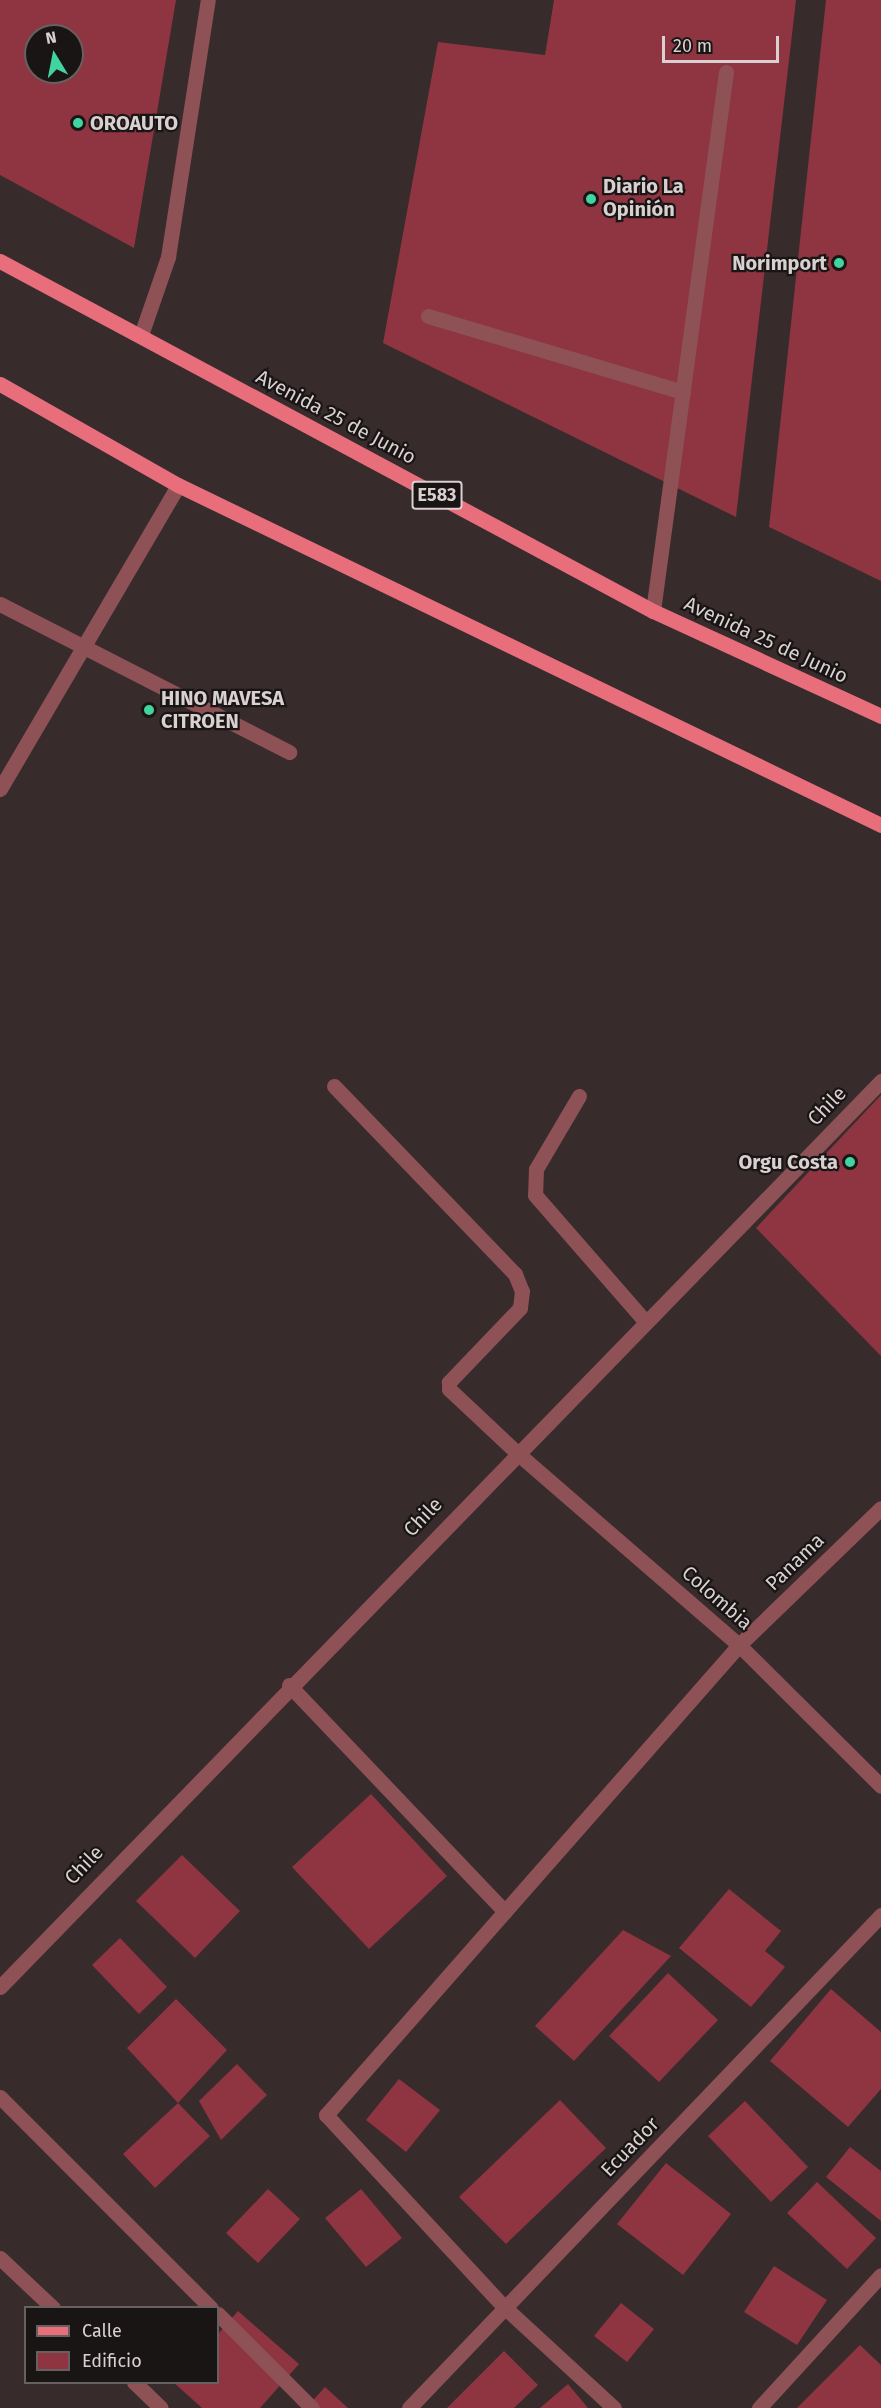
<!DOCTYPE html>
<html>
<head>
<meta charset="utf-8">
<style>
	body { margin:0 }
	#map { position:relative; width:881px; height:2408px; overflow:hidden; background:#372b2c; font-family:"Fira Sans",sans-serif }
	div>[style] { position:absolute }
	.building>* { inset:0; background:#8e3541 }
	.lane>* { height:15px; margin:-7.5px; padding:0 7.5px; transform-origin:7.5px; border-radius:7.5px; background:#8d5156 }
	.street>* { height:15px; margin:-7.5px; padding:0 7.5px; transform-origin:7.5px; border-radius:7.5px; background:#8d5156 }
	.primary>* { height:15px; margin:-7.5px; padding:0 7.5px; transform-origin:7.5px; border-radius:7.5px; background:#e96e7c }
	.dots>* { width:16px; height:16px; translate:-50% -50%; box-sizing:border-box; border:3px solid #1a1515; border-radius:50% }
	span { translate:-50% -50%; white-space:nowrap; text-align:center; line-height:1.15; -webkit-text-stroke:4.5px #1a1515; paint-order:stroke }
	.shield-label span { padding:2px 4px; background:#1a1515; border:2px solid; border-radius:4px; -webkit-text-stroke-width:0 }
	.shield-label { font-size:18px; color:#d8d0d1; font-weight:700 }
	.poi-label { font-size:20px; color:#d8d0d1; font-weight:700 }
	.left { translate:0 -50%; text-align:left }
	.right { translate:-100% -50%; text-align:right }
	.street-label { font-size:20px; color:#d8d0d1 }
	.legend { position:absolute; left:24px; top:2306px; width:195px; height:78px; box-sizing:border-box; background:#1a1515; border:2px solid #666060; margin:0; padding:8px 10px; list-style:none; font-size:18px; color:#d8d0d1 }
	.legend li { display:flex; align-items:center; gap:12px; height:30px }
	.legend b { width:30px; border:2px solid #666060 }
	.north { position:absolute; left:24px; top:24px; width:60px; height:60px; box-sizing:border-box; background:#1a1515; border:2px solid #666060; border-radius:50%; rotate:350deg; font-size:16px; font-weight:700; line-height:24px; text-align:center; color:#d8d0d1 }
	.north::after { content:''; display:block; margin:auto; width:21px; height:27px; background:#42d4a0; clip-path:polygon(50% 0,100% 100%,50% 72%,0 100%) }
	.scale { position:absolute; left:662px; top:36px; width:117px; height:27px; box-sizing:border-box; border:3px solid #d8d0d1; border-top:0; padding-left:8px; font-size:18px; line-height:21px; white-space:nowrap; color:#d8d0d1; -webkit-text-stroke:4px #1a1515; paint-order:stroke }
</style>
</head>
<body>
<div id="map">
	<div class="building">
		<div style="clip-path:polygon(evenodd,0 0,176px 0,134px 248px,0 175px,0 0,36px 36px,72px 36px,72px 72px,36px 72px,36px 36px)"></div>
		<div style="clip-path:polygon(554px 0,796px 0,736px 517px,383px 343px,438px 42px,545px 55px)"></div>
		<div style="clip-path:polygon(826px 0,881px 0,881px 581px,769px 527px)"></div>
		<div style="clip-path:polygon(881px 1095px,881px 1356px,756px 1228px)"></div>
		<div style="clip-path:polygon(371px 1794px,447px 1876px,369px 1949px,292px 1867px)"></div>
		<div style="clip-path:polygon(182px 1855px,240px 1911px,195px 1958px,136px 1901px)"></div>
		<div style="clip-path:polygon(729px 1889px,781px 1931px,765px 1951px,785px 1967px,751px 2007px,679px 1948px)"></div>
		<div style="clip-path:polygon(623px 1930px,671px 1956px,574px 2061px,535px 2026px)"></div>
		<div style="clip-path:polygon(120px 1938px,167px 1987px,139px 2014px,92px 1965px)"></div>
		<div style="clip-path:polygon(668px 1973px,718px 2020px,659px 2082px,609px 2036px)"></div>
		<div style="clip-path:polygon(831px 1989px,881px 2032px,881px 2089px,848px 2127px,770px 2061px)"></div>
		<div style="clip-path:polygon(176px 1999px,227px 2050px,178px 2103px,127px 2048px)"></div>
		<div style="clip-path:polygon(237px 2064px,267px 2095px,221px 2140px,199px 2101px)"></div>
		<div style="clip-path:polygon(399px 2079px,440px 2110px,406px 2152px,366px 2120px)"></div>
		<div style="clip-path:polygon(560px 2100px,606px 2148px,506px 2244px,459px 2197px)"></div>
		<div style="clip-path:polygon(745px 2101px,808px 2167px,771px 2202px,708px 2136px)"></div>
		<div style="clip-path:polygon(178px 2103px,210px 2136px,155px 2188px,123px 2154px)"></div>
		<div style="clip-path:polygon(850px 2147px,881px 2171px,881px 2221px,826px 2177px)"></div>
		<div style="clip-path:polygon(666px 2163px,731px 2214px,683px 2275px,617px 2224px)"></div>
		<div style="clip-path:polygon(817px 2182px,876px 2238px,847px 2269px,787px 2213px)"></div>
		<div style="clip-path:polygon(268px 2189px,300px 2219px,258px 2263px,226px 2233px)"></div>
		<div style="clip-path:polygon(361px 2189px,402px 2238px,366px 2267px,325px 2218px)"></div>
		<div style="clip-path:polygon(774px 2266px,827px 2300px,797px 2345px,744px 2312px)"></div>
		<div style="clip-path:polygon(621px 2303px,654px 2329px,627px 2362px,594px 2336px)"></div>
		<div style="clip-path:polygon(238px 2311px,299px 2364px,260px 2408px,202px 2408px,173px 2382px,218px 2382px,218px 2334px)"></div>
		<div style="clip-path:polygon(860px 2345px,881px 2365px,881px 2408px,797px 2408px)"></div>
		<div style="clip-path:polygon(504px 2351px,538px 2385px,514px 2408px,447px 2408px)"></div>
		<div style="clip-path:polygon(568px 2384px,588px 2408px,540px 2408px)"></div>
		<div style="clip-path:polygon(325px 2387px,348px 2408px,306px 2408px)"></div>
	</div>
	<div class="lane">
		<div style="left:428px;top:316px;width:266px;rotate:16.6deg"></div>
		<div style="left:141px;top:335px;width:83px;rotate:-70.9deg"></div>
		<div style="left:168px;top:257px;width:260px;rotate:-81.2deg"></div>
		<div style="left:0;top:604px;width:325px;rotate:27.1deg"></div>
		<div style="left:653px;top:611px;width:544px;rotate:-82.29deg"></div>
		<div style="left:0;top:789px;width:352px;rotate:-59.6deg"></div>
		<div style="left:334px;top:1086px;width:261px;rotate:46.1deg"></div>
		<div style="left:515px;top:1274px;width:18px;rotate:68deg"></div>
		<div style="left:522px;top:1291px;width:17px;rotate:97deg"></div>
		<div style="left:520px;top:1308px;width:103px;rotate:133.8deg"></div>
		<div style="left:449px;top:1382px;width:7px;rotate:90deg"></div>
		<div style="left:449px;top:1389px;width:92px;rotate:43.2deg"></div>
		<div style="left:579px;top:1096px;width:85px;rotate:120.5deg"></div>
		<div style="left:536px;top:1169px;width:26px;rotate:92deg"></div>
		<div style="left:535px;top:1195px;width:167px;rotate:48.9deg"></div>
	</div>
	<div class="street">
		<div style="left:516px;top:1452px;width:295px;rotate:40.9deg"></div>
		<div style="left:739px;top:1645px;width:200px;rotate:44.8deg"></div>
		<div style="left:289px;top:1685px;width:313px;rotate:46.4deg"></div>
		<div style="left:0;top:1987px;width:1264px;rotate:-45.8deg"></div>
		<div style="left:0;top:2097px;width:298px;rotate:45deg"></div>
		<div style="left:0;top:2258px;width:73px;rotate:43.3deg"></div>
		<div style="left:218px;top:2314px;width:133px;rotate:45deg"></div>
		<div style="left:134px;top:2382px;width:37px;rotate:44deg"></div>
		<div style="left:409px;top:2408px;width:683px;rotate:-46.25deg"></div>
		<div style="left:614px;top:2408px;width:149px;rotate:-137.4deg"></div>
		<div style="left:504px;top:2307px;width:262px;rotate:-132.8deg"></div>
		<div style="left:326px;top:2115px;width:626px;rotate:-48.69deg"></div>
		<div style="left:739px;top:1645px;width:197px;rotate:-44deg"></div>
		<div style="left:759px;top:2408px;width:180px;rotate:-47.5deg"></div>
	</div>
	<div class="primary">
		<div style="left:0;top:261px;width:741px;rotate:28.19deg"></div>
		<div style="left:653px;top:611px;width:251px;rotate:24.7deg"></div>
		<div style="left:0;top:384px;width:205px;rotate:29.6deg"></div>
		<div style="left:178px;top:485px;width:781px;rotate:25.81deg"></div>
	</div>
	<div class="dots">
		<div style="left:78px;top:123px;background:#42d4a0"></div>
		<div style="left:591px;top:199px;background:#42d4a0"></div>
		<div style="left:839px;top:263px;background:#42d4a0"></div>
		<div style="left:149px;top:710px;background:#42d4a0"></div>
		<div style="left:850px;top:1162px;background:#42d4a0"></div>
	</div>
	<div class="shield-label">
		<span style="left:437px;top:495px">E583</span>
	</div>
	<div class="poi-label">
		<span class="left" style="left:90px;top:123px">OROAUTO</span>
		<span class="left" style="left:603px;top:198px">Diario La<br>Opinión</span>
		<span class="right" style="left:827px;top:263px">Norimport</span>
		<span class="left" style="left:161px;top:710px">HINO MAVESA<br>CITROEN</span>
		<span class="right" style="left:838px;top:1162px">Orgu Costa</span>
	</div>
	<div class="street-label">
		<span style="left:336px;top:417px;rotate:28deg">Avenida 25 de Junio</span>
		<span style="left:766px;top:640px;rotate:25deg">Avenida 25 de Junio</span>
		<span style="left:827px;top:1106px;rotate:-46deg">Chile</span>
		<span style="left:423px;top:1517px;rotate:-46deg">Chile</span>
		<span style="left:795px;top:1562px;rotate:-44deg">Panama</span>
		<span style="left:717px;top:1598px;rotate:41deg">Colombia</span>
		<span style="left:84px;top:1865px;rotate:-46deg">Chile</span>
		<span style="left:630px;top:2147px;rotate:-46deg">Ecuador</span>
	</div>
	<ul class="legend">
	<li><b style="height:8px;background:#e96e7c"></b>Calle</li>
	<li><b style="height:16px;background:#8e3541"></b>Edificio</li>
	</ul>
	<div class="north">N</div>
	<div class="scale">20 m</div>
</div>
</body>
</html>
